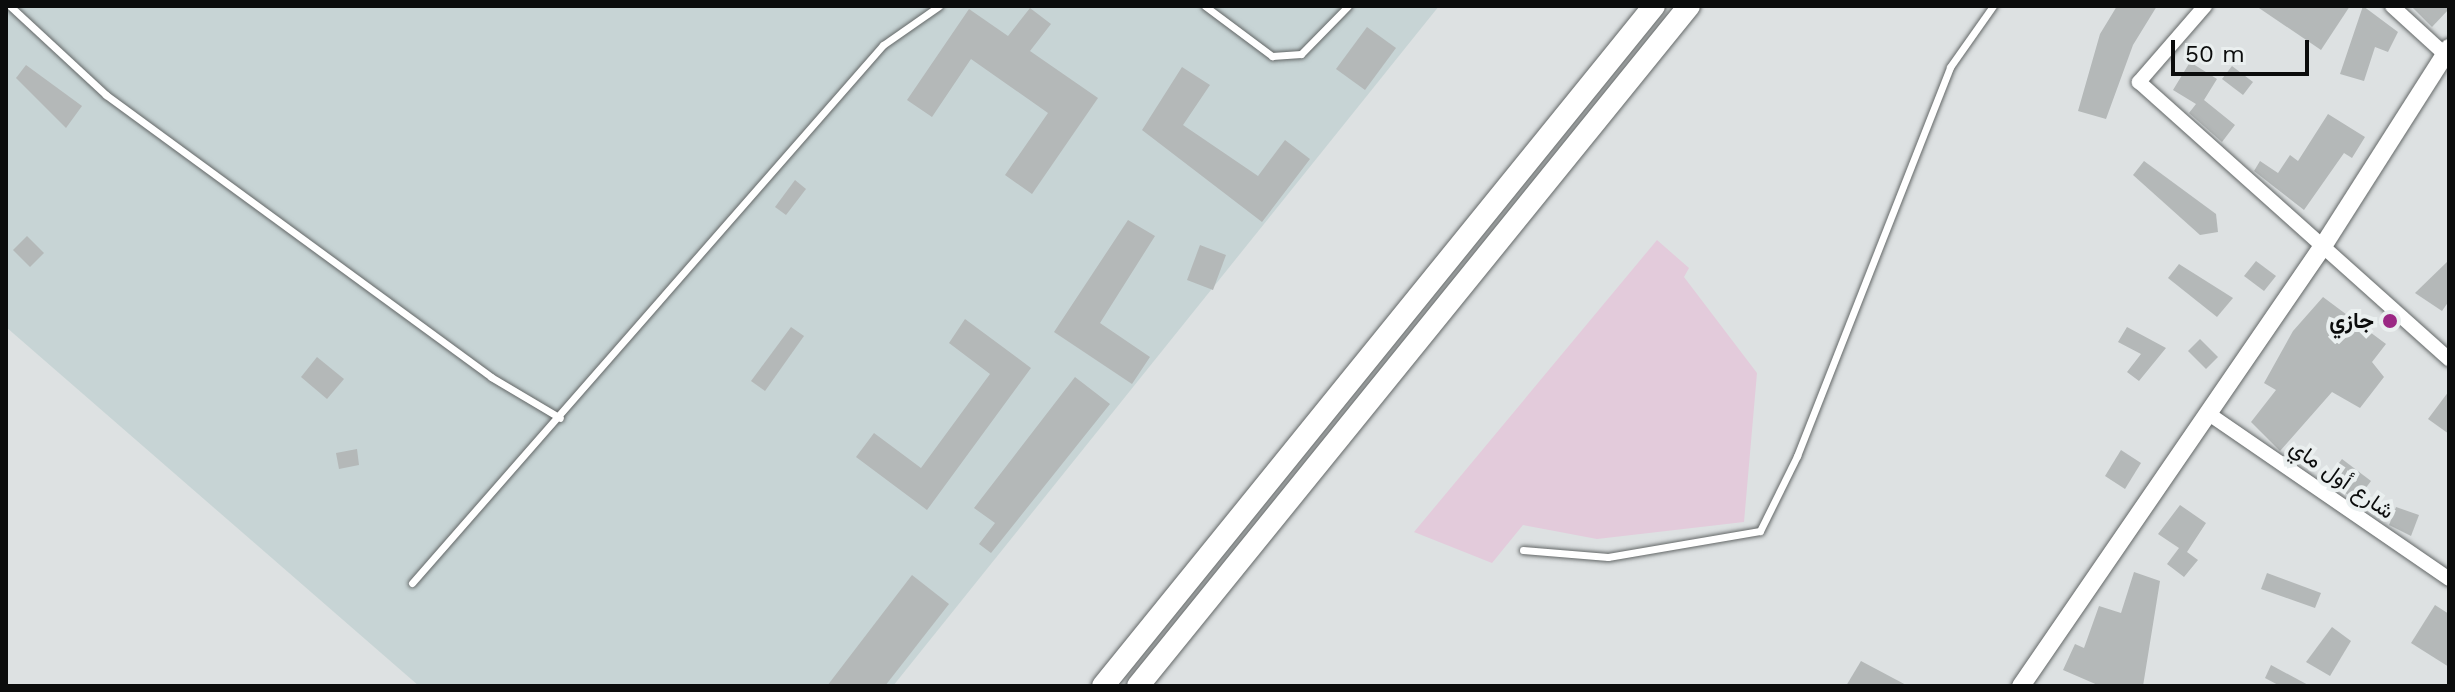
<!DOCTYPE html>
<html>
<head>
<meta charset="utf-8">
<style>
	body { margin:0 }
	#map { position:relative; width:2455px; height:692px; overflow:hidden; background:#dde1e2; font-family:"Work Sans",Vazirmatn,sans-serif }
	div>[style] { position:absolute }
	.built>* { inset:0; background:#c7d4d5 }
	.green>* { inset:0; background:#e3cbdb }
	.building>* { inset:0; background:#b4b8b8 }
	.roads { filter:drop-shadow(0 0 2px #636767) drop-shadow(0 0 2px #636767) }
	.service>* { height:7px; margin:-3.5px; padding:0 3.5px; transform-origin:3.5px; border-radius:3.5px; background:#fff }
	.minor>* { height:14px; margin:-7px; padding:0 7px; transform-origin:7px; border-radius:7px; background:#fff }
	.tertiary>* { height:18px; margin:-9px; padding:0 9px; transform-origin:9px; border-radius:9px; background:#fff }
	.secondary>* { height:22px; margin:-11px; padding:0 11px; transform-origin:11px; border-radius:11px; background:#fff }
	.dots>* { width:22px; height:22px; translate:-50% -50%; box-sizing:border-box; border:4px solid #eaefef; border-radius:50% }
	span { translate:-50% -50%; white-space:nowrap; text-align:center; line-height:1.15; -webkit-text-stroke:8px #eaefef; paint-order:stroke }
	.poi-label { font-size:22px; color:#0b0c0c; font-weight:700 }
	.right { translate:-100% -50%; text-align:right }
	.street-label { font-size:22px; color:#0b0c0c }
	.frame { position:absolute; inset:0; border:8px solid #0b0c0c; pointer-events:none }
	.scale { position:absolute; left:2171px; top:40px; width:138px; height:36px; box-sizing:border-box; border:4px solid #0b0c0c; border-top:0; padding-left:10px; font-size:24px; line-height:28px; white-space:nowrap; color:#0b0c0c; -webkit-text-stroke:6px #eaefef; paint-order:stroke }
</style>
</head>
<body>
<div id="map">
	<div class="built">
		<div style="clip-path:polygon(6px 6px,1439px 6px,893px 686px,419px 686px,6px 327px)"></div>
	</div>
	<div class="green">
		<div style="clip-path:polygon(1657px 240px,1689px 268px,1684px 277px,1757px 373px,1744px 522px,1597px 539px,1523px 525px,1492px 563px,1414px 532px)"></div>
	</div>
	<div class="building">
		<div style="clip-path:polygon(2117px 6px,2157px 6px,2133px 45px,2106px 119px,2078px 111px,2100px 34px)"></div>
		<div style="clip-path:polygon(2256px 6px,2350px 6px,2321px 50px)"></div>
		<div style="clip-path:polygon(2363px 6px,2398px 32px,2388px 52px,2375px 47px,2364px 81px,2340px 74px)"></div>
		<div style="clip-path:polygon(2411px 6px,2449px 6px,2449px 9px,2432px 27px)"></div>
		<div style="clip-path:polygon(1030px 8px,1051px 24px,1030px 51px,1098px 98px,1032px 194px,1005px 175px,1048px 113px,971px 59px,932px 117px,907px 100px,969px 9px,1008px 36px)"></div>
		<div style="clip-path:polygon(1367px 27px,1396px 48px,1365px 90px,1336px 69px)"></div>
		<div style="clip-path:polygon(2190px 62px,2217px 79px,2204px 100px,2235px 125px,2222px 142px,2189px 113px,2196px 104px,2173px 90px)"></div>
		<div style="clip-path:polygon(26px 65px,82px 106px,66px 128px,16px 78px)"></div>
		<div style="clip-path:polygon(2232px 66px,2253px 82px,2243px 95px,2222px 79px)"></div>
		<div style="clip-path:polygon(1182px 67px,1210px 85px,1183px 125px,1258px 176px,1285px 140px,1310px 159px,1262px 222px,1142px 130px)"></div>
		<div style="clip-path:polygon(2328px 114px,2365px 137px,2352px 158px,2344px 153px,2304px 210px,2254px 171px,2260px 161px,2278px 173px,2290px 155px,2298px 161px)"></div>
		<div style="clip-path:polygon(2144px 161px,2216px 214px,2218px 232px,2200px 235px,2133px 175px)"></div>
		<div style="clip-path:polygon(795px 180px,806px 189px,786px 215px,775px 207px)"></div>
		<div style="clip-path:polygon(1128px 220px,1155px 236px,1100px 323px,1150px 357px,1132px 384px,1054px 332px)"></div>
		<div style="clip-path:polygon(27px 236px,44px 253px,30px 267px,13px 250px)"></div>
		<div style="clip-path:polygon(1200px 245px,1226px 255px,1213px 290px,1187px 280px)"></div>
		<div style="clip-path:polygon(2449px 260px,2449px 301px,2442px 311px,2415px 293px)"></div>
		<div style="clip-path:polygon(2256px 261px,2276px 276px,2264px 291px,2244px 276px)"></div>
		<div style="clip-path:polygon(2179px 264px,2233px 298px,2217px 317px,2168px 278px)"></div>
		<div style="clip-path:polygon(2323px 297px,2386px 344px,2372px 362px,2384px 377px,2360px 408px,2332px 392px,2280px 451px,2251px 422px,2276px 390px,2264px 383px,2293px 331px)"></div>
		<div style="clip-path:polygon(965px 319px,1031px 368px,927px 510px,856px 457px,874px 433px,921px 468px,990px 374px,949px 343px)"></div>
		<div style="clip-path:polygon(791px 327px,804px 336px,765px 391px,751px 381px)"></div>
		<div style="clip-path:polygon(2127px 327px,2166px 348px,2139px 381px,2127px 372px,2141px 354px,2118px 342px)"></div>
		<div style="clip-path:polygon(2200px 339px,2218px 357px,2206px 369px,2188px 351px)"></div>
		<div style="clip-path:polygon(317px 357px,344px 379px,327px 399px,301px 377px)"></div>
		<div style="clip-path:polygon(1075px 377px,1110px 404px,991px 553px,979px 544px,995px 523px,974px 508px)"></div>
		<div style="clip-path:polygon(2449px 391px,2449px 434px,2428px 419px)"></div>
		<div style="clip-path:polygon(357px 449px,359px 465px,339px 469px,336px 453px)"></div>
		<div style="clip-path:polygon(2121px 450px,2141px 463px,2125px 489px,2105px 476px)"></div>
		<div style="clip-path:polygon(2342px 459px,2371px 481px,2356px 501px,2327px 479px)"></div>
		<div style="clip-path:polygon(2180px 505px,2206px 523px,2187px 552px,2198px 560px,2184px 577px,2167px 564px,2179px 548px,2158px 534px)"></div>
		<div style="clip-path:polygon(2396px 507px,2419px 515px,2411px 536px,2389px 525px)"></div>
		<div style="clip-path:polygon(2134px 572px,2160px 581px,2143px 686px,2100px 686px,2063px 670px,2075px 644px,2084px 648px,2099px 606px,2121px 613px)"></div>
		<div style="clip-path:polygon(2267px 573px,2321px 593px,2315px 608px,2261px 589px)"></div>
		<div style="clip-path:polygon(912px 575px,949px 604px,885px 686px,827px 686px)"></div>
		<div style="clip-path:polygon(2435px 605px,2449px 614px,2449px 667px,2411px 643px)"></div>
		<div style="clip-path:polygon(2332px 627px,2351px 641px,2330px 676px,2306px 662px)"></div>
		<div style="clip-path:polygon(1861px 661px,1908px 686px,1846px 686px)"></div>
		<div style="clip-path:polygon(2271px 665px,2310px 686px,2280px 686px,2265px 678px)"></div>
	</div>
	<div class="roads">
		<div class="service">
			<div style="left:10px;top:6px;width:131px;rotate:42.8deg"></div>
			<div style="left:106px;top:95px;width:477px;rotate:36.2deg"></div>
			<div style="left:491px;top:377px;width:80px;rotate:30.7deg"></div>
			<div style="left:1205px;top:6px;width:84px;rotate:36.7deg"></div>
			<div style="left:1272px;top:56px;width:29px;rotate:-4deg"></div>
			<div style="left:1301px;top:54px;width:67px;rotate:-45.6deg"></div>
			<div style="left:1523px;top:550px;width:85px;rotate:4.7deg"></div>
			<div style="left:1608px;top:557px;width:154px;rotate:-9.7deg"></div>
			<div style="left:1760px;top:531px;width:84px;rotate:-63.7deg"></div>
			<div style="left:1797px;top:456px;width:418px;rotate:-68.5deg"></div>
			<div style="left:1950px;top:67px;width:75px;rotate:-54.8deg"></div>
			<div style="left:412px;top:583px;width:715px;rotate:-48.8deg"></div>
			<div style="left:883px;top:45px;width:68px;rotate:-34.9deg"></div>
		</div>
		<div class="minor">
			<div style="left:2205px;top:6px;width:101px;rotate:131deg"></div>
			<div style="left:2139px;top:82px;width:416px;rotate:41.8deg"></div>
			<div style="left:2392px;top:6px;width:77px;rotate:42.4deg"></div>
			<div style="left:2209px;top:414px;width:291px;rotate:34.5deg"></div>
		</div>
		<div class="tertiary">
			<div style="left:2021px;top:686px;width:534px;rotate:-55.54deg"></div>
			<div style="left:2323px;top:246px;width:235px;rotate:-57.5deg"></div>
		</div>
		<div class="secondary">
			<div style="left:1103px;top:686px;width:875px;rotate:-50.98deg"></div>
			<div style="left:1138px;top:686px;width:875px;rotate:-50.98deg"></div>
		</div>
	</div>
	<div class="dots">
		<div style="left:2390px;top:321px;background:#9b2884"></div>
	</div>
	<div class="poi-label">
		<span class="right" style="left:2374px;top:321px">جازي</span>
	</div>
	<div class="street-label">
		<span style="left:2342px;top:479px;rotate:35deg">شارع أول ماي</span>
	</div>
	<div class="frame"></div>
	<div class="scale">50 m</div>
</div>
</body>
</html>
